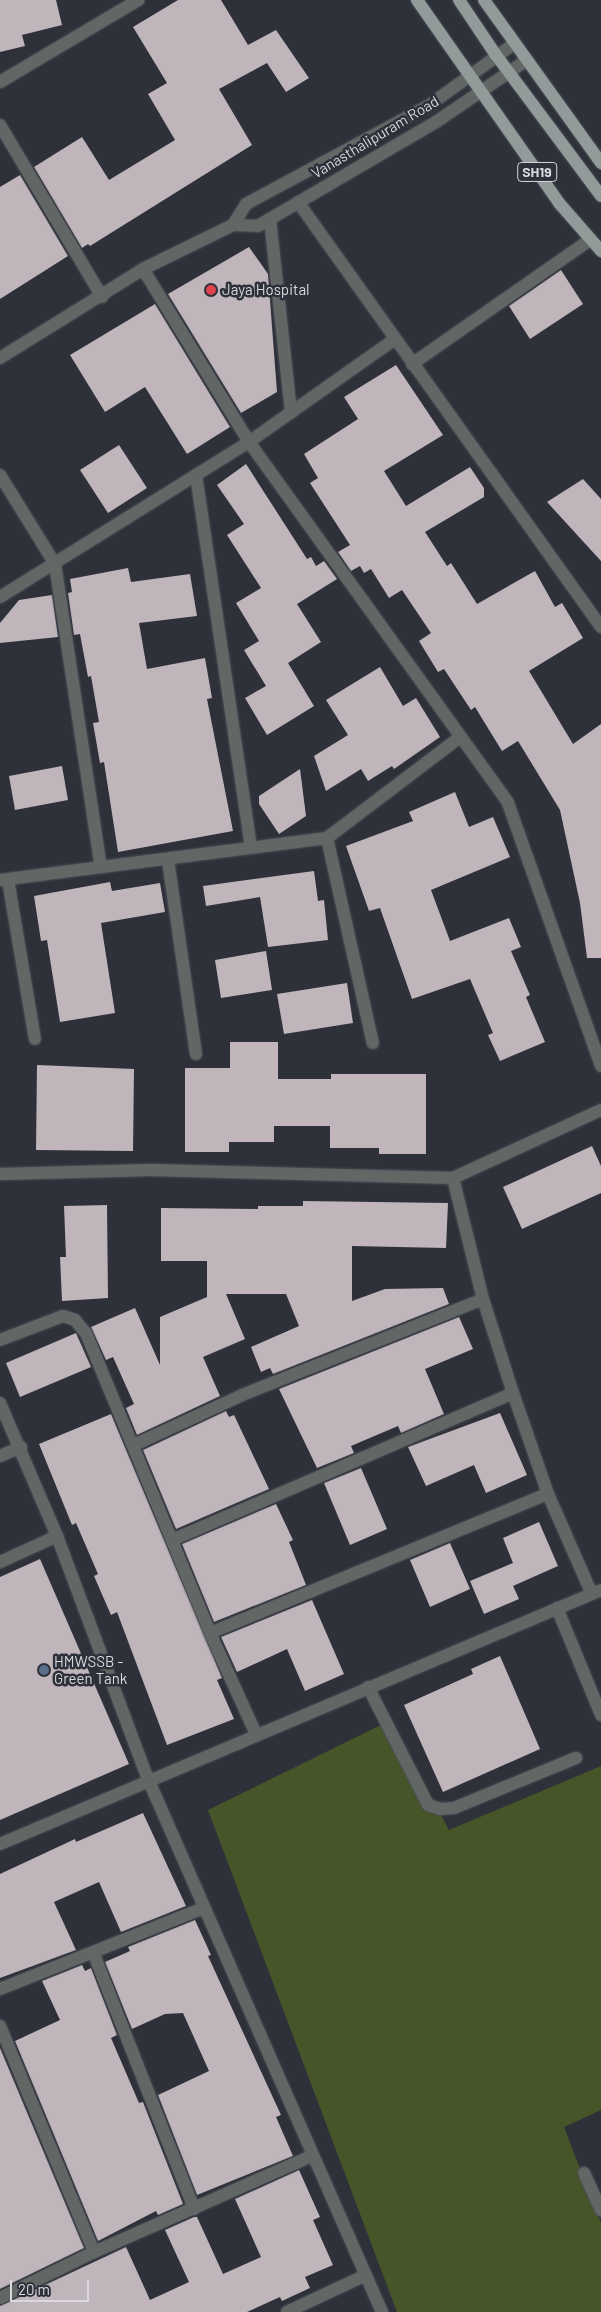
<!DOCTYPE html>
<html>
<head>
<meta charset="utf-8">
<style>
	body { margin:0 }
	#map { position:relative; width:601px; height:2312px; overflow:hidden; background:#2e3139; font-family:Barlow,sans-serif }
	div>[style] { position:absolute }
	.green>* { inset:0; background:#465628 }
	.building>* { inset:0; background:#bfb5bb }
	.roads { filter:drop-shadow(0 0 1px #4c4f57) drop-shadow(0 0 1px #4c4f57) }
	.minor>* { height:12px; margin:-6px; padding:0 6px; transform-origin:6px; border-radius:6px; background:#626766 }
	.major>* { height:12px; margin:-6px; padding:0 6px; transform-origin:6px; border-radius:6px; background:#919c9a }
	.dots>* { width:14px; height:14px; translate:-50% -50%; box-sizing:border-box; border:2px solid #2e3139; border-radius:50% }
	span { translate:-50% -50%; white-space:nowrap; text-align:center; line-height:1.15; -webkit-text-stroke:5px #2e3139; paint-order:stroke }
	.shield-label span { padding:1px 4px; background:#2e3139; border:1px solid; border-radius:4px; -webkit-text-stroke-width:0 }
	.shield-label { font-size:14px; color:#d7d9de; font-weight:700 }
	.street-label { font-size:15px; color:#d7d9de }
	.poi-label { font-size:15px; color:#d7d9de }
	.left { translate:0 -50%; text-align:left }
	.scale { position:absolute; left:10px; top:2280px; width:79px; height:22px; box-sizing:border-box; border:2px solid #d7d9de; border-top:0; padding-left:6px; font-size:15px; line-height:18px; white-space:nowrap; color:#d7d9de; -webkit-text-stroke:4px #2e3139; paint-order:stroke }
</style>
</head>
<body>
<div id="map">
	<div class="green">
		<div style="clip-path:polygon(391px 1720px,449px 1830px,601px 1766px,601px 2110px,564px 2127px,601px 2223px,601px 2312px,397px 2312px,208px 1810px)"></div>
	</div>
	<div class="building">
		<div style="clip-path:polygon(0 0,56px 0,62px 25px,22px 35px,25px 46px,0 52px)"></div>
		<div style="clip-path:polygon(178px 0,221px 0,248px 45px,276px 30px,309px 78px,286px 92px,267px 63px,219px 89px,252px 145px,90px 246px,88px 244px,82px 248px,34px 167px,82px 137px,109px 180px,175px 140px,148px 94px,167px 83px,133px 27px)"></div>
		<div style="clip-path:polygon(20px 175px,68px 256px,0 299px,0 187px)"></div>
		<div style="clip-path:polygon(249px 247px,268px 274px,277px 392px,241px 413px,168px 294px)"></div>
		<div style="clip-path:polygon(561px 270px,583px 304px,530px 339px,509px 306px)"></div>
		<div style="clip-path:polygon(155px 304px,230px 427px,187px 454px,145px 387px,105px 412px,70px 355px)"></div>
		<div style="clip-path:polygon(396px 365px,443px 435px,384px 471px,406px 506px,470px 467px,484px 488px,484px 497px,425px 532px,447px 566px,451px 563px,477px 604px,535px 571px,555px 607px,562px 603px,583px 638px,529px 671px,573px 744px,601px 724px,601px 958px,587px 958px,580px 903px,560px 810px,518px 741px,502px 751px,475px 707px,471px 710px,444px 669px,438px 672px,419px 641px,431px 633px,402px 590px,389px 598px,371px 569px,364px 573px,360px 566px,351px 571px,338px 552px,350px 545px,310px 483px,318px 478px,304px 454px,358px 419px,344px 397px)"></div>
		<div style="clip-path:polygon(119px 445px,147px 488px,108px 513px,80px 470px)"></div>
		<div style="clip-path:polygon(246px 464px,307px 559px,311px 557px,316px 566px,324px 561px,337px 579px,297px 604px,321px 642px,288px 663px,314px 706px,267px 735px,245px 698px,266px 686px,244px 650px,259px 641px,236px 603px,261px 588px,227px 535px,244px 524px,217px 485px)"></div>
		<div style="clip-path:polygon(583px 479px,601px 499px,601px 561px,547px 502px)"></div>
		<div style="clip-path:polygon(128px 568px,131px 582px,190px 574px,197px 616px,139px 623px,147px 669px,205px 658px,212px 698px,207px 699px,233px 831px,118px 852px,104px 762px,100px 763px,93px 723px,99px 722px,91px 676px,88px 677px,80px 634px,74px 635px,68px 593px,72px 592px,70px 579px)"></div>
		<div style="clip-path:polygon(52px 595px,58px 637px,0 643px,0 623px,19px 600px)"></div>
		<div style="clip-path:polygon(380px 667px,403px 706px,416px 698px,440px 737px,394px 769px,392px 766px,368px 781px,361px 769px,326px 791px,314px 756px,348px 735px,326px 700px)"></div>
		<div style="clip-path:polygon(62px 766px,68px 800px,15px 810px,9px 776px)"></div>
		<div style="clip-path:polygon(300px 769px,306px 816px,279px 834px,259px 804px,259px 796px)"></div>
		<div style="clip-path:polygon(455px 792px,469px 827px,493px 817px,510px 857px,431px 890px,450px 941px,509px 918px,521px 947px,511px 951px,530px 995px,526px 997px,545px 1042px,500px 1061px,488px 1035px,493px 1033px,470px 979px,412px 999px,380px 908px,369px 911px,346px 846px,413px 821px,409px 812px)"></div>
		<div style="clip-path:polygon(314px 871px,318px 901px,324px 900px,328px 940px,268px 947px,260px 897px,206px 906px,203px 886px)"></div>
		<div style="clip-path:polygon(110px 882px,112px 891px,160px 883px,165px 912px,101px 923px,115px 1013px,60px 1022px,47px 940px,41px 941px,34px 896px)"></div>
		<div style="clip-path:polygon(266px 951px,272px 990px,221px 998px,215px 960px)"></div>
		<div style="clip-path:polygon(347px 983px,353px 1023px,284px 1034px,277px 994px)"></div>
		<div style="clip-path:polygon(230px 1042px,278px 1042px,278px 1079px,331px 1079px,331px 1074px,426px 1074px,426px 1154px,379px 1154px,379px 1148px,330px 1148px,330px 1126px,274px 1126px,274px 1142px,229px 1142px,229px 1152px,185px 1152px,185px 1068px,230px 1068px)"></div>
		<div style="clip-path:polygon(37px 1065px,134px 1069px,133px 1151px,36px 1150px)"></div>
		<div style="clip-path:polygon(592px 1146px,601px 1166px,601px 1193px,522px 1229px,503px 1187px)"></div>
		<div style="clip-path:polygon(303px 1201px,448px 1203px,446px 1248px,352px 1246px,352px 1301px,385px 1289px,443px 1288px,449px 1304px,273px 1374px,270px 1368px,261px 1372px,251px 1347px,299px 1326px,286px 1294px,226px 1294px,245px 1339px,203px 1357px,220px 1396px,137px 1435px,126px 1408px,134px 1404px,113px 1357px,106px 1360px,91px 1327px,135px 1308px,160px 1365px,160px 1317px,207px 1297px,207px 1261px,161px 1261px,161px 1208px,258px 1209px,258px 1206px,303px 1206px)"></div>
		<div style="clip-path:polygon(107px 1205px,108px 1298px,62px 1301px,60px 1257px,66px 1257px,64px 1206px)"></div>
		<div style="clip-path:polygon(459px 1317px,473px 1349px,425px 1369px,444px 1414px,401px 1433px,398px 1426px,351px 1446px,354px 1453px,317px 1468px,279px 1389px)"></div>
		<div style="clip-path:polygon(76px 1333px,91px 1367px,20px 1397px,6px 1363px)"></div>
		<div style="clip-path:polygon(226px 1411px,229px 1417px,234px 1415px,269px 1489px,176px 1529px,143px 1450px)"></div>
		<div style="clip-path:polygon(500px 1413px,527px 1475px,486px 1493px,474px 1465px,426px 1486px,408px 1447px)"></div>
		<div style="clip-path:polygon(111px 1414px,222px 1678px,217px 1680px,234px 1719px,167px 1745px,117px 1612px,111px 1615px,94px 1576px,98px 1574px,76px 1523px,72px 1525px,39px 1444px)"></div>
		<div style="clip-path:polygon(361px 1468px,387px 1529px,350px 1545px,324px 1483px)"></div>
		<div style="clip-path:polygon(276px 1504px,293px 1540px,289px 1542px,306px 1585px,214px 1622px,182px 1544px)"></div>
		<div style="clip-path:polygon(539px 1522px,558px 1566px,513px 1586px,519px 1599px,484px 1614px,470px 1581px,513px 1563px,503px 1538px)"></div>
		<div style="clip-path:polygon(450px 1543px,470px 1589px,430px 1607px,410px 1560px)"></div>
		<div style="clip-path:polygon(40px 1559px,129px 1764px,0 1820px,0 1577px)"></div>
		<div style="clip-path:polygon(312px 1600px,344px 1674px,305px 1691px,287px 1649px,237px 1672px,221px 1637px)"></div>
		<div style="clip-path:polygon(500px 1656px,540px 1749px,443px 1792px,404px 1705px,473px 1674px,471px 1669px)"></div>
		<div style="clip-path:polygon(143px 1813px,186px 1906px,121px 1932px,99px 1882px,54px 1902px,76px 1950px,0 1978px,0 1874px,75px 1839px,76px 1842px)"></div>
		<div style="clip-path:polygon(195px 1920px,211px 1955px,208px 1956px,281px 2115px,276px 2117px,293px 2156px,197px 2195px,158px 2095px,209px 2071px,183px 2013px,165px 2014px,132px 2029px,105px 1962px,130px 1951px,128px 1947px)"></div>
		<div style="clip-path:polygon(82px 1965px,85px 1971px,91px 1968px,117px 2035px,111px 2038px,139px 2103px,143px 2102px,183px 2204px,158px 2215px,156px 2211px,98px 2241px,15px 2041px,60px 2020px,42px 1981px)"></div>
		<div style="clip-path:polygon(0 2048px,84px 2248px,0 2289px)"></div>
		<div style="clip-path:polygon(299px 2170px,320px 2217px,313px 2220px,333px 2265px,305px 2277px,310px 2288px,282px 2301px,280px 2297px,247px 2312px,0 2312px,0 2306px,126px 2247px,150px 2300px,189px 2282px,165px 2230px,194px 2217px,197px 2217px,223px 2274px,261px 2257px,235px 2199px)"></div>
	</div>
	<div class="roads">
		<div class="minor">
			<div style="left:0;top:82px;width:161px;rotate:-30.7deg"></div>
			<div style="left:0;top:125px;width:200px;rotate:59.3deg"></div>
			<div style="left:298px;top:202px;width:522px;rotate:54.51deg"></div>
			<div style="left:270px;top:219px;width:195px;rotate:83.8deg"></div>
			<div style="left:233px;top:225px;width:25px;rotate:-58deg"></div>
			<div style="left:246px;top:204px;width:207px;rotate:-28.3deg"></div>
			<div style="left:428px;top:106px;width:107px;rotate:-35.9deg"></div>
			<div style="left:143px;top:269px;width:203px;rotate:58.5deg"></div>
			<div style="left:249px;top:442px;width:444px;rotate:54.3deg"></div>
			<div style="left:508px;top:803px;width:279px;rotate:70.5deg"></div>
			<div style="left:0;top:358px;width:168px;rotate:-31.9deg"></div>
			<div style="left:143px;top:269px;width:100px;rotate:-26.1deg"></div>
			<div style="left:233px;top:225px;width:25px;rotate:2deg"></div>
			<div style="left:258px;top:226px;width:206px;rotate:-30.3deg"></div>
			<div style="left:436px;top:122px;width:110px;rotate:-34.3deg"></div>
			<div style="left:412px;top:364px;width:218px;rotate:-34.9deg"></div>
			<div style="left:0;top:475px;width:105px;rotate:58.3deg"></div>
			<div style="left:55px;top:564px;width:306px;rotate:81.4deg"></div>
			<div style="left:196px;top:475px;width:376px;rotate:81.6deg"></div>
			<div style="left:0;top:597px;width:293px;rotate:-31.9deg"></div>
			<div style="left:249px;top:442px;width:179px;rotate:-35.2deg"></div>
			<div style="left:327px;top:838px;width:210px;rotate:77.4deg"></div>
			<div style="left:168px;top:860px;width:196px;rotate:81.8deg"></div>
			<div style="left:0;top:880px;width:330px;rotate:-7.3deg"></div>
			<div style="left:327px;top:838px;width:167px;rotate:-37.2deg"></div>
			<div style="left:8px;top:880px;width:161px;rotate:80.4deg"></div>
			<div style="left:0;top:1174px;width:151px;rotate:-1.5deg"></div>
			<div style="left:151px;top:1170px;width:302px;rotate:1.5deg"></div>
			<div style="left:453px;top:1178px;width:163px;rotate:-24.7deg"></div>
			<div style="left:453px;top:1178px;width:125px;rotate:76.1deg"></div>
			<div style="left:483px;top:1299px;width:99px;rotate:72.3deg"></div>
			<div style="left:513px;top:1393px;width:107px;rotate:70.9deg"></div>
			<div style="left:548px;top:1494px;width:109px;rotate:66.3deg"></div>
			<div style="left:0;top:1340px;width:67px;rotate:-20.9deg"></div>
			<div style="left:63px;top:1316px;width:13px;rotate:18deg"></div>
			<div style="left:75px;top:1320px;width:17px;rotate:50deg"></div>
			<div style="left:86px;top:1333px;width:325px;rotate:67.5deg"></div>
			<div style="left:210px;top:1633px;width:111px;rotate:65.5deg"></div>
			<div style="left:0;top:1403px;width:145px;rotate:66.8deg"></div>
			<div style="left:57px;top:1536px;width:259px;rotate:69.5deg"></div>
			<div style="left:148px;top:1779px;width:582px;rotate:66.3deg"></div>
			<div style="left:134px;top:1445px;width:119px;rotate:-24.8deg"></div>
			<div style="left:242px;top:1395px;width:259px;rotate:-21.7deg"></div>
			<div style="left:0;top:1456px;width:23px;rotate:-23deg"></div>
			<div style="left:172px;top:1540px;width:371px;rotate:-23.3deg"></div>
			<div style="left:0;top:1562px;width:63px;rotate:-24.5deg"></div>
			<div style="left:557px;top:1608px;width:116px;rotate:67.6deg"></div>
			<div style="left:210px;top:1633px;width:365px;rotate:-22.4deg"></div>
			<div style="left:368px;top:1687px;width:132px;rotate:63deg"></div>
			<div style="left:428px;top:1805px;width:13px;rotate:18deg"></div>
			<div style="left:440px;top:1809px;width:14px;rotate:-4deg"></div>
			<div style="left:454px;top:1808px;width:132px;rotate:-22.3deg"></div>
			<div style="left:0;top:1844px;width:652px;rotate:-22.91deg"></div>
			<div style="left:93px;top:1952px;width:276px;rotate:68.5deg"></div>
			<div style="left:0;top:1989px;width:219px;rotate:-21.7deg"></div>
			<div style="left:0;top:2026px;width:245px;rotate:67.4deg"></div>
			<div style="left:584px;top:2173px;width:41px;rotate:65.3deg"></div>
			<div style="left:0;top:2298px;width:105px;rotate:-26.1deg"></div>
			<div style="left:94px;top:2252px;width:238px;rotate:-23.8deg"></div>
			<div style="left:287px;top:2312px;width:87px;rotate:-25.1deg"></div>
		</div>
		<div class="major">
			<div style="left:417px;top:0;width:248px;rotate:55deg"></div>
			<div style="left:559px;top:203px;width:64px;rotate:48.8deg"></div>
			<div style="left:459px;top:0;width:66px;rotate:56.1deg"></div>
			<div style="left:496px;top:55px;width:176px;rotate:53.3deg"></div>
			<div style="left:484px;top:0;width:201px;rotate:54.3deg"></div>
		</div>
	</div>
	<div class="dots">
		<div style="left:211px;top:290px;background:#e0444e"></div>
		<div style="left:44px;top:1670px;background:#5c6f8a"></div>
	</div>
	<div class="shield-label">
		<span style="left:537px;top:172px">SH19</span>
	</div>
	<div class="street-label">
		<span style="left:375px;top:137px;rotate:-31deg">Vanasthalipuram Road</span>
	</div>
	<div class="poi-label">
		<span class="left" style="left:222px;top:290px">Jaya Hospital</span>
		<span class="left" style="left:54px;top:1670px">HMWSSB -<br>Green Tank</span>
	</div>
	<div class="scale">20 m</div>
</div>
</body>
</html>
